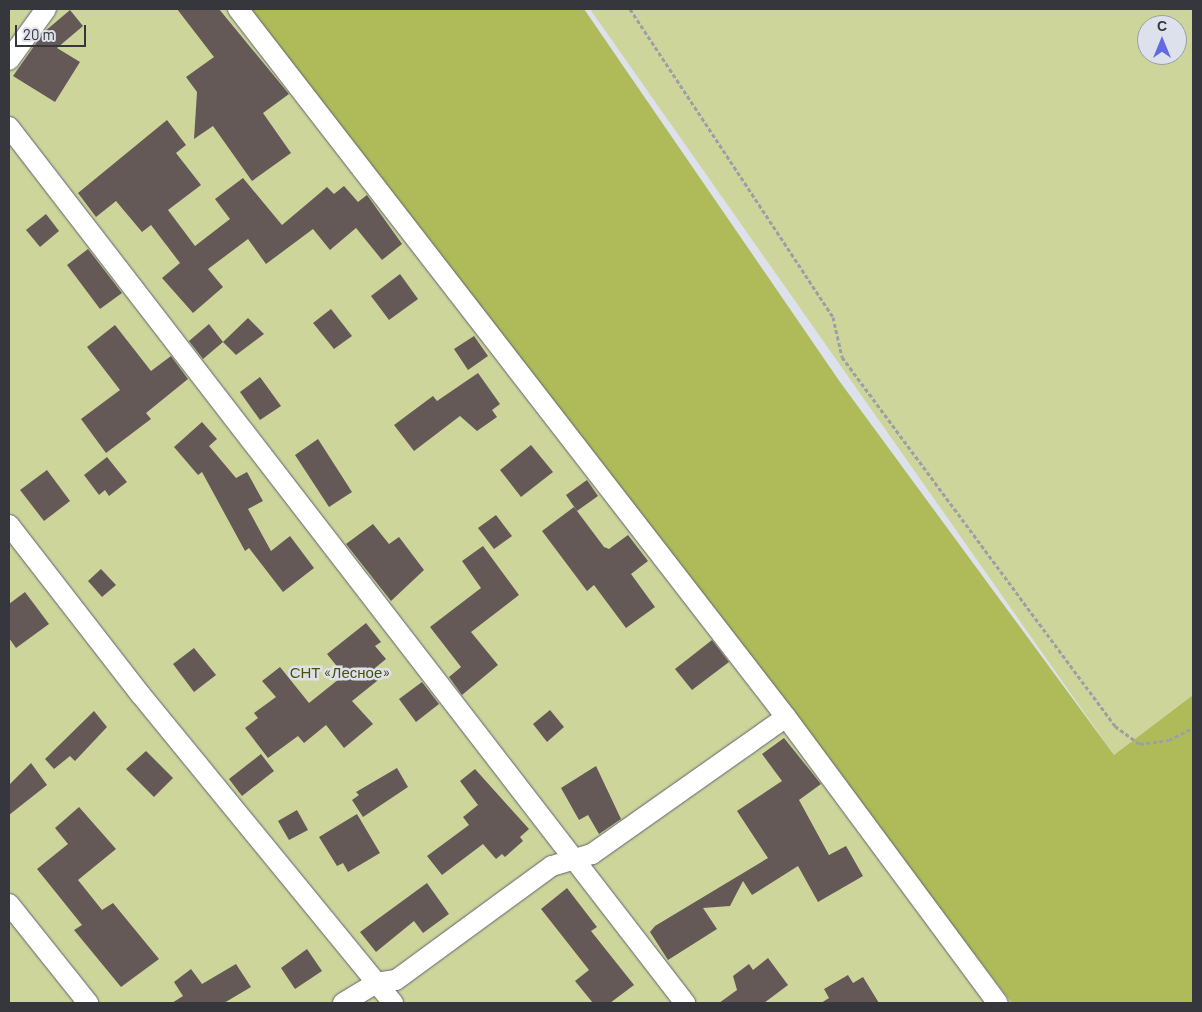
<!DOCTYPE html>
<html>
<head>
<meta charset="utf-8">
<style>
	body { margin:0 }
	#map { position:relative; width:1202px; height:1012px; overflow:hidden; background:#dce1ec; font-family:Barlow,sans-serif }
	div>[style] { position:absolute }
	.green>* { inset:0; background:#cdd59b }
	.forest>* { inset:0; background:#afba58 }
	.building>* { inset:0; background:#655958 }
	.path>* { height:3px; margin-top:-1.5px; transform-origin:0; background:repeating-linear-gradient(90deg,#9b9fa8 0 4px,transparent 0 6.5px) }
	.roads { filter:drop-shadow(0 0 1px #5f646d) drop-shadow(0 0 1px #5f646d) }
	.minor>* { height:20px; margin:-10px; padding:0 10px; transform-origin:10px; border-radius:10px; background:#fff }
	span { translate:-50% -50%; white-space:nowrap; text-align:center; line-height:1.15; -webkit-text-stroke:5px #dce1ec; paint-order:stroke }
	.park-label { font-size:15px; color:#4b5104 }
	.frame { position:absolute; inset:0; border:10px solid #35373c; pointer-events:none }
	.north { position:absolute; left:1137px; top:15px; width:50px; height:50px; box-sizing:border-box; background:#dce1ec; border:1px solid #999da6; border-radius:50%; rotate:0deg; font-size:14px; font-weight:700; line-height:20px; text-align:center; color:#35373c }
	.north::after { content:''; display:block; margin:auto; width:18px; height:22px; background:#606be3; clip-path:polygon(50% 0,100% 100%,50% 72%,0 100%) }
	.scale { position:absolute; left:15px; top:25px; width:71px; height:22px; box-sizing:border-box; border:2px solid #35373c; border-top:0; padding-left:6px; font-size:15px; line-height:18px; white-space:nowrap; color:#35373c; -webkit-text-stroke:4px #dce1ec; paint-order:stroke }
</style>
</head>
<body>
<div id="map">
	<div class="green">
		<div style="clip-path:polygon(9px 9px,247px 9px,1012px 1003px,9px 1003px)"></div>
		<div style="clip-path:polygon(evenodd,590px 9px,1193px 9px,1193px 695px,1114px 755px,590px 9px,1147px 25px,1177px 25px,1177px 55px,1147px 55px,1147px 25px)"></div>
	</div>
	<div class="forest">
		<div style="clip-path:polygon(247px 9px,584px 9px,840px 382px,1114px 755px,1193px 695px,1193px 1003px,1012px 1003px)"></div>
	</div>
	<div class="building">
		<div style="clip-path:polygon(177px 9px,219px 9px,289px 94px,263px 113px,291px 153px,252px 181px,213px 126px,194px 139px,197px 92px,186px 77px,214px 57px)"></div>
		<div style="clip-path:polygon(70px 10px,83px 26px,57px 48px,80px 62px,55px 102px,13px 76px,44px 32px)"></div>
		<div style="clip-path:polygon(167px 120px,186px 145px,176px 153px,201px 185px,168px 210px,195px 246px,230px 219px,215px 199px,243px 178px,282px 225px,327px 187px,334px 194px,344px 186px,358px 202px,367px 195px,402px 244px,382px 260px,356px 228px,330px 250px,313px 229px,266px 264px,248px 239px,208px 269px,223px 287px,193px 313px,162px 278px,180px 263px,151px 225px,142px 232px,116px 201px,96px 217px,78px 193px)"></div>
		<div style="clip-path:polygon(46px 214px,59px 231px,40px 247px,26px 230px)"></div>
		<div style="clip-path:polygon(88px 249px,122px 293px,100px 309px,67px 265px)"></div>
		<div style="clip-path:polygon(400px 274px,418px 299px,389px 320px,371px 296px)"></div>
		<div style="clip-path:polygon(331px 309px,352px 336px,334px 349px,313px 323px)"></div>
		<div style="clip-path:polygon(248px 318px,264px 334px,236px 355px,223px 342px)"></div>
		<div style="clip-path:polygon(209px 324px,223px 342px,203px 359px,189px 341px)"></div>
		<div style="clip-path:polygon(115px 325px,151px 371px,171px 356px,188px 379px,146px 413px,151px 419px,106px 453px,81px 419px,120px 390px,87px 347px)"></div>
		<div style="clip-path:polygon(474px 336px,488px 356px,468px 370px,454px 349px)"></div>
		<div style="clip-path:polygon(478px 373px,500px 404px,492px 410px,497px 417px,477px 431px,460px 416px,414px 451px,394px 425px,433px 396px,437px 401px)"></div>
		<div style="clip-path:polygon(260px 377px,281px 406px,260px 420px,240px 392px)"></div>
		<div style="clip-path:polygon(202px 422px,217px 439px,209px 446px,236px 478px,247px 472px,263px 501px,248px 509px,271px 551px,290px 536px,314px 568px,283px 592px,249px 548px,245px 551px,202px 472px,198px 475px,174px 447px)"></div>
		<div style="clip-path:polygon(318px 439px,352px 492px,329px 507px,295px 455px)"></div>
		<div style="clip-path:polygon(531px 445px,553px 472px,521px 497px,500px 470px)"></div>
		<div style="clip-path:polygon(107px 457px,127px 482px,109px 496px,105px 490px,99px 495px,84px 475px)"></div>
		<div style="clip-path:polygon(47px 470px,70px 501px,44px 521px,20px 490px)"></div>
		<div style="clip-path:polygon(587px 480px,598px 496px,577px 511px,566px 495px)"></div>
		<div style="clip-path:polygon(574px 507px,604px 547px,609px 549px,628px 535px,648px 561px,631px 574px,655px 607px,626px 628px,594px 585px,587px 591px,542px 531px)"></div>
		<div style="clip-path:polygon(496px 515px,512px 536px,494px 549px,478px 528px)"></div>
		<div style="clip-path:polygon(373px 524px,389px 544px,399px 537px,424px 570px,391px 601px,346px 544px)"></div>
		<div style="clip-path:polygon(483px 546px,519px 595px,471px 632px,498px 665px,462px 695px,449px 677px,461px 667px,430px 627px,481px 588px,462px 561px)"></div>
		<div style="clip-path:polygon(101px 569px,116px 585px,102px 597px,88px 581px)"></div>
		<div style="clip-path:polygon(25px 592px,49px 624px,16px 648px,9px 638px,9px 604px)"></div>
		<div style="clip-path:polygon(366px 623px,381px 642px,375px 646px,386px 659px,375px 668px,382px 677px,352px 701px,373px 724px,344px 748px,326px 725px,304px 743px,298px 736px,268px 758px,245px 728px,258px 718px,254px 713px,276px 697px,262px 681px,280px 667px,309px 703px,344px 675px,327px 654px)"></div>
		<div style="clip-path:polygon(712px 640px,729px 662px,692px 690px,675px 669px)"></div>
		<div style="clip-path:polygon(194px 648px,216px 675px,194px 692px,173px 664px)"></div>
		<div style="clip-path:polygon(422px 682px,439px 704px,416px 722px,399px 699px)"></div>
		<div style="clip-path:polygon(550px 710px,564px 727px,547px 742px,533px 724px)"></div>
		<div style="clip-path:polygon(94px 711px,107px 727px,75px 761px,70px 756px,54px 769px,45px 759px)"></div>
		<div style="clip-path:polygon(784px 738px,821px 784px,799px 800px,829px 855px,846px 846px,863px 876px,818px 902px,798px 866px,752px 895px,743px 881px,730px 906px,703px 908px,717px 929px,668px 960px,650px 932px,655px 926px,768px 858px,737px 811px,782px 781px,762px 754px)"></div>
		<div style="clip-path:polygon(146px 751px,173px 778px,154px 797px,126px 769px)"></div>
		<div style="clip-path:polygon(261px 754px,274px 771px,242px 796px,229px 779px)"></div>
		<div style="clip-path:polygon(31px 763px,47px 785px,9px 815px,9px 785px)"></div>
		<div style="clip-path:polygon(596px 766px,621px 819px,599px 834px,588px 815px,579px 820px,561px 788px)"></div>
		<div style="clip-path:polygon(397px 768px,408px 787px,363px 817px,352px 800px,359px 795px,356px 792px)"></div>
		<div style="clip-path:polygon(475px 769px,529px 829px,520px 837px,523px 841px,505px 857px,502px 854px,496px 859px,483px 844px,442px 875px,427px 856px,469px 825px,463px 817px,478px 805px,460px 781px)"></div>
		<div style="clip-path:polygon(79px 807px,116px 849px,78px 880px,102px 910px,113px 903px,159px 959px,121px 987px,74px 930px,82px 925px,37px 869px,68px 844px,55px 828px)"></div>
		<div style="clip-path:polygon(297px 810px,308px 830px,289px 840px,278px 821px)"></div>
		<div style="clip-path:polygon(357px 814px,380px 853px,348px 872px,343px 863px,337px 866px,319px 837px)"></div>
		<div style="clip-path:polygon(427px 883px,449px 914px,423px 933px,414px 921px,376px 952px,360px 932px)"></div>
		<div style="clip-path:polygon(567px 888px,597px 927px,591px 931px,634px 985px,610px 1003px,593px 1003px,575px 981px,589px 970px,541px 909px)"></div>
		<div style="clip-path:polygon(307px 949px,322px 971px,295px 989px,281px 968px)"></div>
		<div style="clip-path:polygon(768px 958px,788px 985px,764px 1003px,719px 1003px,737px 990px,733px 976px,749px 964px,753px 970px)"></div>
		<div style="clip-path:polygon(236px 964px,251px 987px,224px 1003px,172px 1003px,183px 996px,174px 982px,191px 969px,202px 984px)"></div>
		<div style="clip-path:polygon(848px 975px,853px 983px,863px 977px,879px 1003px,821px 1003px,829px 998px,824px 989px)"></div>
	</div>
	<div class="path">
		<div style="left:630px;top:9px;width:369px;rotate:56.6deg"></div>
		<div style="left:833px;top:317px;width:41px;rotate:77.3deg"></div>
		<div style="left:842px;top:357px;width:459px;rotate:53.5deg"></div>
		<div style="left:1115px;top:726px;width:31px;rotate:36deg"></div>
		<div style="left:1140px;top:744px;width:29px;rotate:-8deg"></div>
		<div style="left:1169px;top:740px;width:27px;rotate:-27deg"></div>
	</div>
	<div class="roads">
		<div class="minor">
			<div style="left:238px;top:9px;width:895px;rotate:52.26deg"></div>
			<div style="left:9px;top:60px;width:63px;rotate:-54deg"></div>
			<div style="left:9px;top:127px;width:1107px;rotate:52.34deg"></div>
			<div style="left:9px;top:525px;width:215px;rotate:52.2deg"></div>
			<div style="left:141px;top:695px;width:398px;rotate:50.7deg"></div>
			<div style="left:9px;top:904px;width:127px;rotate:51.4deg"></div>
			<div style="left:343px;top:1003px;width:39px;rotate:-31deg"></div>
			<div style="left:376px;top:983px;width:20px;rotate:-9deg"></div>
			<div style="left:396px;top:980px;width:193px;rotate:-36.2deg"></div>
			<div style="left:552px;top:866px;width:42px;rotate:-16.7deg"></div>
			<div style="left:592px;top:854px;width:237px;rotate:-35.2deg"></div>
			<div style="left:786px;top:717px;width:356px;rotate:53.5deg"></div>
		</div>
	</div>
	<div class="park-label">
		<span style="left:340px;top:673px">СНТ «Лесное»</span>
	</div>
	<div class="frame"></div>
	<div class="north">С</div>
	<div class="scale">20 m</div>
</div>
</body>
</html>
